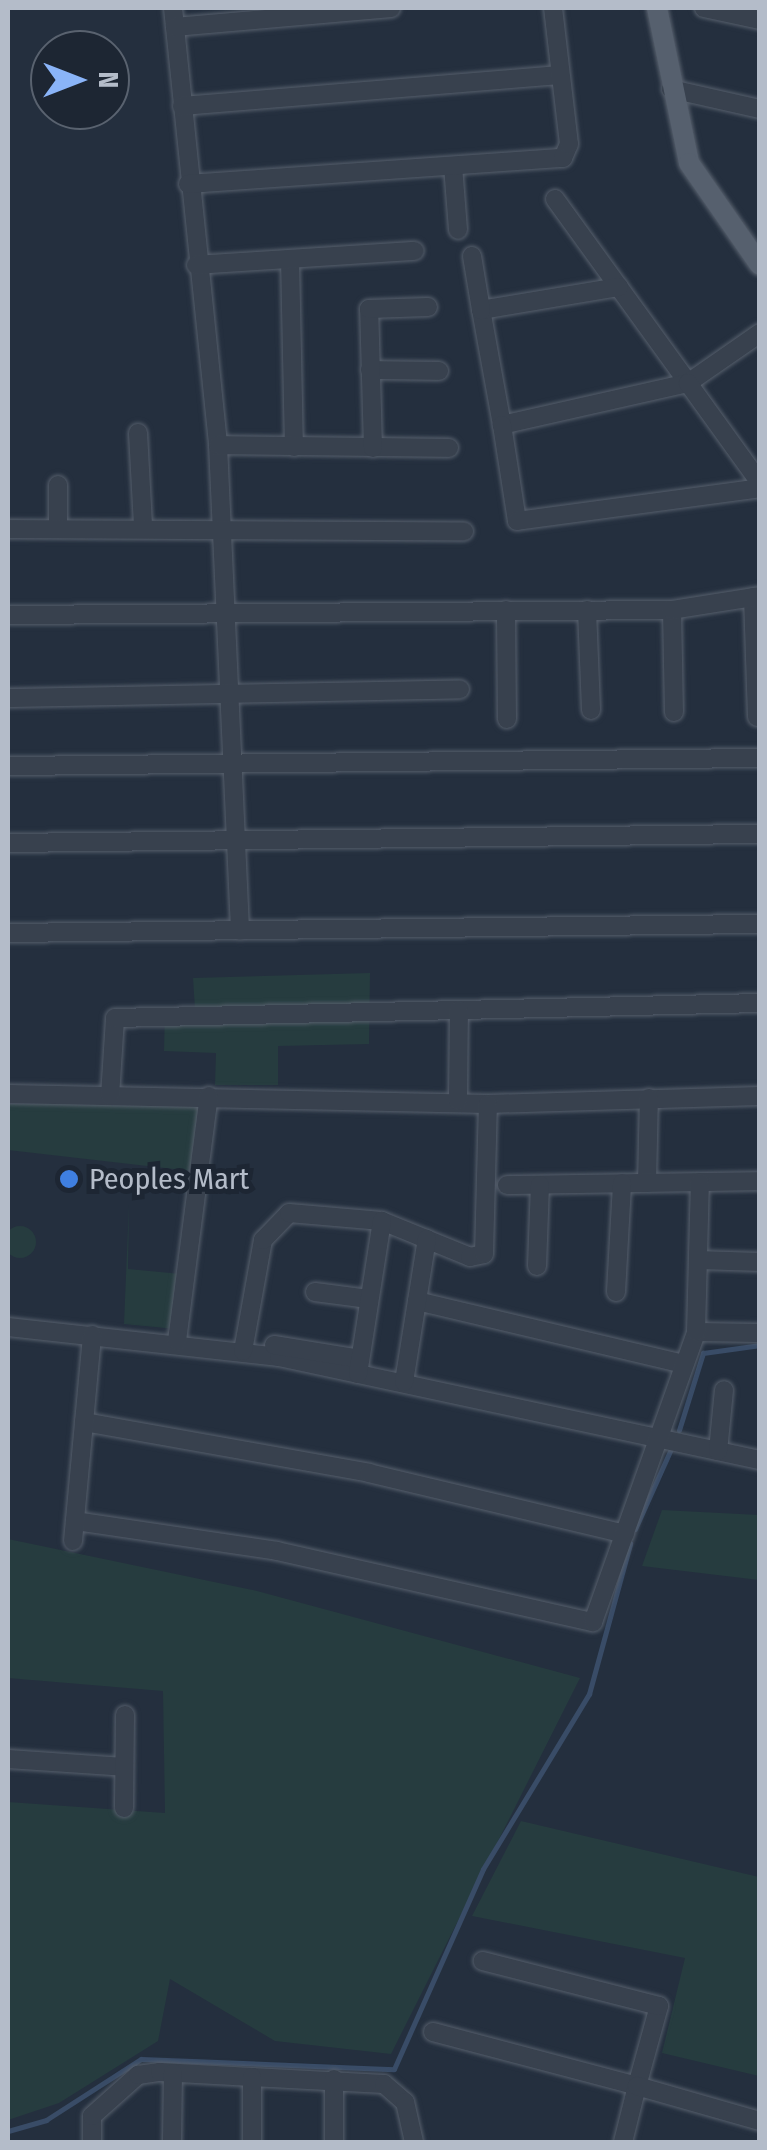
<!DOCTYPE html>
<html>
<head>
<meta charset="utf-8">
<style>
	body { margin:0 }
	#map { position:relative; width:767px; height:2150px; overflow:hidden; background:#242f3e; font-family:"Fira Sans Condensed",sans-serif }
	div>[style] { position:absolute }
	.green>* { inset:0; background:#263c3f }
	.round { border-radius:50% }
	.stream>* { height:5px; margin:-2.5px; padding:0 2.5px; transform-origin:2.5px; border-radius:2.5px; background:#394c67 }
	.roads { filter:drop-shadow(0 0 2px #565f6c) drop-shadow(0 0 2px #565f6c) }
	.minor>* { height:18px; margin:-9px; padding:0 9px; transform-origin:9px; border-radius:9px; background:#38414e }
	.major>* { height:20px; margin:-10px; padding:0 10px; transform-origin:10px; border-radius:10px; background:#56606e }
	.dots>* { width:28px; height:28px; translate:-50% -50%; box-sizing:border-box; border:5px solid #1d2633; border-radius:50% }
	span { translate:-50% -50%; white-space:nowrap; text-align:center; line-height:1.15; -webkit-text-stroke:10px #1d2633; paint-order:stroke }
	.poi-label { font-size:30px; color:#b4bcc9 }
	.left { translate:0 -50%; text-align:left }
	.frame { position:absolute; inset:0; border:10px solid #b4bcc9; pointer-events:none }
	.north { position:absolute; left:30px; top:30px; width:100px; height:100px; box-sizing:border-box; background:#1d2633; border:2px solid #59626f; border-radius:50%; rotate:90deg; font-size:28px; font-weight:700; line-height:40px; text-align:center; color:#b4bcc9 }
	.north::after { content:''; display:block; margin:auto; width:35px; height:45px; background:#8ab4f8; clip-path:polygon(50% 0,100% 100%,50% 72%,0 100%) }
</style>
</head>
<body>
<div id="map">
	<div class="green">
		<div style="clip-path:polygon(370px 973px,369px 1044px,278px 1046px,278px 1085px,215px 1085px,216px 1053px,164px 1051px,165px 1011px,195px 1009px,193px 978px)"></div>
		<div style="clip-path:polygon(202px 1102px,191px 1171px,8px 1150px,8px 1104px)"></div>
		<div style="clip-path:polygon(129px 1204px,128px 1269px,181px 1274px,176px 1329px,124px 1324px)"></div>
		<div class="round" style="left:4px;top:1226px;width:32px;height:32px"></div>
		<div style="clip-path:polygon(662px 1510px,759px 1515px,759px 1580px,642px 1566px)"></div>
		<div style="clip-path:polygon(8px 1539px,257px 1591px,580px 1678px,391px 2054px,275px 2041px,170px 1979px,158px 2041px,59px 2103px,8px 2120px,8px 1802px,165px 1813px,163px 1691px,8px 1678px)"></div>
		<div style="clip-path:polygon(521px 1821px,759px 1877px,759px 2076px,662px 2053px,685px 1958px,472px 1916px)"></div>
	</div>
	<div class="stream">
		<div style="left:679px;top:1430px;width:81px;rotate:-72.7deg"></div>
		<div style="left:703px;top:1353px;width:58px;rotate:-8deg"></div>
		<div style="left:635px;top:1529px;width:88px;rotate:-65.8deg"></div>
		<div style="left:8px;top:2131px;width:40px;rotate:-16deg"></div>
		<div style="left:46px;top:2120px;width:113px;rotate:-32.7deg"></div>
		<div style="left:141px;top:2059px;width:253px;rotate:2.3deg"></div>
		<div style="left:394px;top:2069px;width:219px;rotate:-66deg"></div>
		<div style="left:483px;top:1869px;width:205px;rotate:-58.8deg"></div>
		<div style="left:589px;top:1694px;width:156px;rotate:-74.7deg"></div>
	</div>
	<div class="roads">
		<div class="minor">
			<div style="left:173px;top:8px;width:439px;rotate:84.1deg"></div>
			<div style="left:218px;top:445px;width:486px;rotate:87.4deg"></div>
			<div style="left:704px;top:8px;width:57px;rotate:12.1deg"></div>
			<div style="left:175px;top:27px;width:217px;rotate:-5deg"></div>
			<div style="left:671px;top:89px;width:91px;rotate:12.7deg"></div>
			<div style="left:182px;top:106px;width:379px;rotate:-4.7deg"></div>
			<div style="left:453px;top:166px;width:64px;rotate:85.5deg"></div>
			<div style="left:188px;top:184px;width:376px;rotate:-4deg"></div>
			<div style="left:563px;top:158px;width:15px;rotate:-67deg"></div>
			<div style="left:569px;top:144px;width:137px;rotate:-96.7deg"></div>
			<div style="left:555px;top:199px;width:227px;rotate:54.1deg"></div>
			<div style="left:688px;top:383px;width:191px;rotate:167.3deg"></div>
			<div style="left:502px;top:425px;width:117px;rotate:-100.3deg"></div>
			<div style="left:481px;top:310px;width:140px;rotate:-9.5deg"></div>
			<div style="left:472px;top:256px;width:55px;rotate:80.5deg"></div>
			<div style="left:290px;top:259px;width:188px;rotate:88.8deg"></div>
			<div style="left:196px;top:265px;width:219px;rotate:-3.7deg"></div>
			<div style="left:760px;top:333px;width:88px;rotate:145.2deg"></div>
			<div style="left:688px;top:383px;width:123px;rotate:54.2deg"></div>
			<div style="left:370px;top:370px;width:69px;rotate:0.8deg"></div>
			<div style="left:502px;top:425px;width:97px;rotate:81.1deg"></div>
			<div style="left:517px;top:521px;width:245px;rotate:-7.7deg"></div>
			<div style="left:138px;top:433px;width:92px;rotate:86.9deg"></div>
			<div style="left:218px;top:445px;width:231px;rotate:0.7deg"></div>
			<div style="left:373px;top:448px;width:139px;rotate:-91.6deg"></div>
			<div style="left:369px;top:309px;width:59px;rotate:-1.9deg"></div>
			<div style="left:58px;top:485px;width:42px;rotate:90deg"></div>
			<div style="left:8px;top:529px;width:456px;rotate:0.3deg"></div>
			<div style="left:753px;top:597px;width:120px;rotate:88.1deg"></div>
			<div style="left:506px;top:610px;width:109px;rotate:89.5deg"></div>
			<div style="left:587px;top:610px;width:100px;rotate:87.7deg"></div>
			<div style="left:672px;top:610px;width:102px;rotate:88.9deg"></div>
			<div style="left:8px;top:615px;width:664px;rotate:-0.43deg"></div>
			<div style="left:672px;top:610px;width:89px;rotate:-9deg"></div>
			<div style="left:8px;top:698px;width:452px;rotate:-1.1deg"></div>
			<div style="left:8px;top:766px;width:752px;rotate:-0.61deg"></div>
			<div style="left:8px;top:843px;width:752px;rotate:-0.69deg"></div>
			<div style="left:8px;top:933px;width:752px;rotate:-0.69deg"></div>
			<div style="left:8px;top:1094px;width:480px;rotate:1.2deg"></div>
			<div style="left:488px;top:1104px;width:272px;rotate:-1.7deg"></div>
			<div style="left:110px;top:1096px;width:78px;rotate:-86.3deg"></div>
			<div style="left:115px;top:1018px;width:645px;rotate:-1.33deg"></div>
			<div style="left:458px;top:1101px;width:91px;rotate:-89.4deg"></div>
			<div style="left:647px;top:1183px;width:85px;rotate:-88.7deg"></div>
			<div style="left:507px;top:1185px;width:253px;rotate:-0.9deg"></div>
			<div style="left:699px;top:1260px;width:61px;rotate:1.9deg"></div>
			<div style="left:537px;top:1266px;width:81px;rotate:-87.9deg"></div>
			<div style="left:315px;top:1292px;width:54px;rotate:7.4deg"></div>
			<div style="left:616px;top:1292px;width:109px;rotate:-86.8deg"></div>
			<div style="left:417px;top:1301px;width:274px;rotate:13.3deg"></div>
			<div style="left:8px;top:1327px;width:273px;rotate:6.3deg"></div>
			<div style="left:279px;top:1357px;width:492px;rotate:12.1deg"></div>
			<div style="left:696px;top:1332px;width:64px;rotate:0.9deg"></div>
			<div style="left:177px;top:1341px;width:247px;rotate:-82.6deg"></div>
			<div style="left:274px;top:1345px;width:87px;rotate:9.2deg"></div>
			<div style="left:243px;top:1351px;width:113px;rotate:-79.8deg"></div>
			<div style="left:263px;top:1240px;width:37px;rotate:-46deg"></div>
			<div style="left:289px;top:1213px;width:93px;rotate:4.9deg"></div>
			<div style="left:382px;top:1221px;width:95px;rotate:22.2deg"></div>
			<div style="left:470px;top:1257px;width:14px;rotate:-12deg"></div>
			<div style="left:484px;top:1254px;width:150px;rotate:-88.5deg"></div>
			<div style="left:358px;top:1374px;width:155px;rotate:-81.1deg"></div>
			<div style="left:404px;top:1382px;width:145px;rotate:-80.9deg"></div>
			<div style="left:84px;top:1422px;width:290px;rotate:10.1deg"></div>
			<div style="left:369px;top:1473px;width:263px;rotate:13.4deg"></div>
			<div style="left:718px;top:1451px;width:61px;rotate:-84.4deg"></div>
			<div style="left:75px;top:1521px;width:204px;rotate:8.4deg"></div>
			<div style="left:277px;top:1551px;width:324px;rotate:12.7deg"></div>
			<div style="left:593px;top:1622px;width:308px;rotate:-70.4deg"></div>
			<div style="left:696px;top:1332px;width:150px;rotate:-88.5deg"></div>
			<div style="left:73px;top:1541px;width:207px;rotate:-84.7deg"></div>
			<div style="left:8px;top:1759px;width:116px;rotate:3.9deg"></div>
			<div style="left:124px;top:1808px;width:93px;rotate:-89.4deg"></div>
			<div style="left:433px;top:2032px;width:211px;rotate:14.8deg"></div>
			<div style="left:637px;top:2086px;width:83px;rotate:-74.6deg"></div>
			<div style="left:659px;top:2006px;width:182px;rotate:-165.7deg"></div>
			<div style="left:252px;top:2077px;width:132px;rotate:3deg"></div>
			<div style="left:384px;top:2084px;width:28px;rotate:41deg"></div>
			<div style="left:405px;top:2102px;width:41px;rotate:77.3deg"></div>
			<div style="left:334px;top:2079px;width:63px;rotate:90deg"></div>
			<div style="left:92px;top:2142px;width:26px;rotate:-90deg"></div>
			<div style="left:92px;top:2116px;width:62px;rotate:-41.7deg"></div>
			<div style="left:138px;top:2075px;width:22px;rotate:-8deg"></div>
			<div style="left:160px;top:2072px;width:92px;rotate:3.1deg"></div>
			<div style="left:252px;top:2077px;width:65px;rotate:90deg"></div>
			<div style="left:172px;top:2142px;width:69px;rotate:-89.2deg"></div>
			<div style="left:623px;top:2142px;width:58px;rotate:-76deg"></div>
			<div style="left:637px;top:2086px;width:128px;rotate:15.9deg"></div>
		</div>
		<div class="major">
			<div style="left:657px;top:8px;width:158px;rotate:78.3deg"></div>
			<div style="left:689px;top:163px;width:124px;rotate:55.2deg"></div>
		</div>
	</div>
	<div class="dots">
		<div style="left:69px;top:1179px;background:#3f7fe0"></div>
	</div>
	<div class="poi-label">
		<span class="left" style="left:89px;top:1179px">Peoples Mart</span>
	</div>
	<div class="frame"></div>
	<div class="north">N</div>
</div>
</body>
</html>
